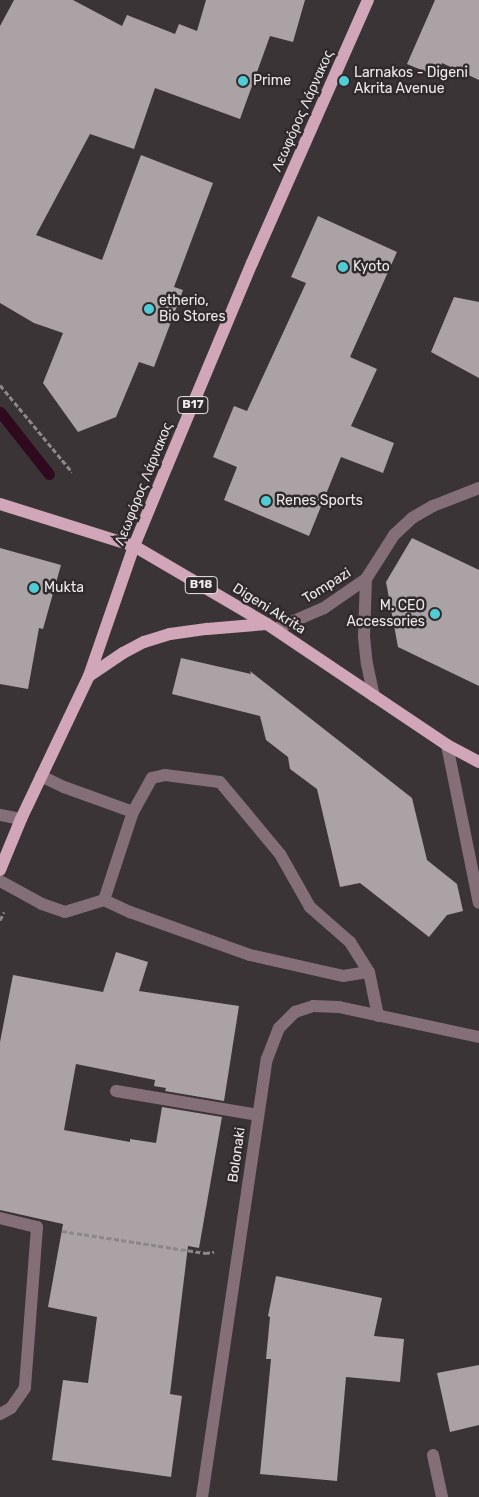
<!DOCTYPE html>
<html>
<head>
<meta charset="utf-8">
<style>
	body { margin:0 }
	#map { position:relative; width:479px; height:1497px; overflow:hidden; background:#3b3437; font-family:Rubik,sans-serif }
	div>[style] { position:absolute }
	.stream>* { height:11px; margin:-5.5px; padding:0 5.5px; transform-origin:5.5px; border-radius:5.5px; background:#2f0a1e }
	.building>* { inset:0; background:#aaa2a5 }
	.path>* { height:3px; margin-top:-1.5px; transform-origin:0; background:repeating-linear-gradient(90deg,#8c8789 0 5px,transparent 0 7.5px) }
	.minor>* { height:12px; margin:-6px; padding:0 6px; transform-origin:6px; border-radius:6px; background:#846f78 }
	.major>* { height:12px; margin:-6px; padding:0 6px; transform-origin:6px; border-radius:6px; background:#d1a6b9 }
	.dots>* { width:14px; height:14px; translate:-50% -50%; box-sizing:border-box; border:2px solid #302a2d; border-radius:50% }
	span { translate:-50% -50%; white-space:nowrap; text-align:center; line-height:1.15; -webkit-text-stroke:5px #302a2d; paint-order:stroke }
	.shield-label span { padding:1px 4px; background:#302a2d; border:1px solid; border-radius:4px; -webkit-text-stroke-width:0 }
	.shield-label { font-size:12px; color:#eeeaec; font-weight:700 }
	.poi-label { font-size:14px; color:#eeeaec }
	.left { translate:0 -50%; text-align:left }
	.right { translate:-100% -50%; text-align:right }
	.street-label { font-size:14px; color:#eeeaec }
</style>
</head>
<body>
<div id="map">
	<div class="stream">
		<div style="left:0;top:412px;width:79px;rotate:51.7deg"></div>
	</div>
	<div class="building">
		<div style="clip-path:polygon(14px 0,73px 0,122px 26px,127px 15px,175px 34px,179px 24px,197px 31px,206px 0,305px 0,293px 42px,270px 36px,240px 119px,155px 88px,134px 149px,90px 134px,36px 235px,102px 260px,141px 155px,213px 183px,174px 287px,183px 290px,154px 367px,139px 362px,116px 417px,78px 432px,43px 383px,63px 333px,34px 323px,0 303px,0 26px)"></div>
		<div style="clip-path:polygon(435px 0,479px 0,479px 80px,442px 63px,436px 76px,407px 64px)"></div>
		<div style="clip-path:polygon(318px 216px,397px 252px,350px 357px,377px 369px,351px 426px,394px 443px,383px 473px,341px 457px,309px 536px,224px 500px,237px 467px,213px 457px,234px 406px,247px 411px,306px 283px,291px 277px)"></div>
		<div style="clip-path:polygon(454px 297px,479px 302px,479px 378px,431px 352px)"></div>
		<div style="clip-path:polygon(412px 538px,479px 570px,479px 686px,398px 647px,386px 582px)"></div>
		<div style="clip-path:polygon(0 548px,61px 565px,43px 629px,39px 628px,28px 689px,0 684px)"></div>
		<div style="clip-path:polygon(181px 658px,251px 674px,250px 671px,412px 798px,427px 860px,457px 884px,463px 911px,447px 915px,429px 937px,360px 883px,340px 887px,317px 789px,290px 769px,288px 757px,266px 740px,260px 716px,172px 694px)"></div>
		<div style="clip-path:polygon(116px 952px,148px 962px,139px 991px,239px 1006px,224px 1101px,165px 1091px,166px 1088px,154px 1086px,155px 1080px,76px 1064px,64px 1130px,130px 1142px,130px 1139px,156px 1143px,162px 1107px,222px 1117px,199px 1248px,188px 1246px,170px 1394px,182px 1396px,171px 1477px,52px 1460px,63px 1380px,88px 1383px,97px 1317px,48px 1307px,63px 1224px,0 1210px,0 1042px,13px 975px,103px 992px)"></div>
		<div style="clip-path:polygon(276px 1276px,382px 1298px,374px 1336px,404px 1339px,400px 1382px,346px 1377px,337px 1481px,260px 1474px,271px 1359px,266px 1359px,270px 1317px,268px 1316px)"></div>
		<div style="clip-path:polygon(479px 1365px,479px 1425px,450px 1432px,437px 1373px)"></div>
	</div>
	<div class="path">
		<div style="left:0;top:385px;width:113px;rotate:50.4deg"></div>
		<div style="left:0;top:920px;width:9px;rotate:-63deg"></div>
		<div style="left:62px;top:1231px;width:145px;rotate:8.7deg"></div>
		<div style="left:205px;top:1253px;width:9px;rotate:-6deg"></div>
	</div>
	<div class="minor">
		<div style="left:366px;top:579px;width:58px;rotate:92deg"></div>
		<div style="left:364px;top:637px;width:27px;rotate:84deg"></div>
		<div style="left:367px;top:664px;width:33px;rotate:78deg"></div>
		<div style="left:275px;top:629px;width:53px;rotate:-23.2deg"></div>
		<div style="left:324px;top:608px;width:51px;rotate:-34.6deg"></div>
		<div style="left:366px;top:579px;width:52px;rotate:-57.5deg"></div>
		<div style="left:394px;top:535px;width:25px;rotate:-43deg"></div>
		<div style="left:412px;top:518px;width:24px;rotate:-30deg"></div>
		<div style="left:433px;top:506px;width:49px;rotate:-21.4deg"></div>
		<div style="left:447px;top:745px;width:161px;rotate:78.6deg"></div>
		<div style="left:41px;top:776px;width:25px;rotate:26deg"></div>
		<div style="left:64px;top:787px;width:73px;rotate:19.9deg"></div>
		<div style="left:133px;top:812px;width:39px;rotate:-61deg"></div>
		<div style="left:152px;top:778px;width:13px;rotate:-13deg"></div>
		<div style="left:165px;top:775px;width:55px;rotate:7.3deg"></div>
		<div style="left:220px;top:782px;width:94px;rotate:50.2deg"></div>
		<div style="left:280px;top:854px;width:61px;rotate:60.5deg"></div>
		<div style="left:310px;top:907px;width:53px;rotate:41.2deg"></div>
		<div style="left:350px;top:942px;width:36px;rotate:58deg"></div>
		<div style="left:369px;top:972px;width:45px;rotate:78.4deg"></div>
		<div style="left:0;top:815px;width:21px;rotate:11deg"></div>
		<div style="left:0;top:881px;width:48px;rotate:28.7deg"></div>
		<div style="left:42px;top:904px;width:24px;rotate:19deg"></div>
		<div style="left:65px;top:912px;width:41px;rotate:-17.1deg"></div>
		<div style="left:104px;top:900px;width:29px;rotate:25deg"></div>
		<div style="left:130px;top:912px;width:127px;rotate:19.7deg"></div>
		<div style="left:250px;top:955px;width:95px;rotate:12.7deg"></div>
		<div style="left:343px;top:976px;width:26px;rotate:-9deg"></div>
		<div style="left:104px;top:900px;width:93px;rotate:-71.8deg"></div>
		<div style="left:116px;top:1091px;width:144px;rotate:9.6deg"></div>
		<div style="left:0;top:1218px;width:38px;rotate:14deg"></div>
		<div style="left:37px;top:1227px;width:161px;rotate:94.3deg"></div>
		<div style="left:25px;top:1388px;width:24px;rotate:125deg"></div>
		<div style="left:11px;top:1408px;width:13px;rotate:151deg"></div>
		<div style="left:433px;top:1455px;width:43px;rotate:77.9deg"></div>
		<div style="left:202px;top:1497px;width:443px;rotate:-81.6deg"></div>
		<div style="left:267px;top:1059px;width:33px;rotate:-69deg"></div>
		<div style="left:279px;top:1028px;width:23px;rotate:-45deg"></div>
		<div style="left:295px;top:1012px;width:19px;rotate:-18deg"></div>
		<div style="left:313px;top:1006px;width:26px;rotate:2deg"></div>
		<div style="left:339px;top:1007px;width:143px;rotate:12.1deg"></div>
	</div>
	<div class="major">
		<div style="left:0;top:504px;width:140px;rotate:17.4deg"></div>
		<div style="left:134px;top:546px;width:154px;rotate:30.4deg"></div>
		<div style="left:267px;top:624px;width:217px;rotate:33.9deg"></div>
		<div style="left:447px;top:745px;width:36px;rotate:28deg"></div>
		<div style="left:89px;top:676px;width:41px;rotate:-34.1deg"></div>
		<div style="left:123px;top:653px;width:24px;rotate:-28deg"></div>
		<div style="left:144px;top:642px;width:27px;rotate:-17deg"></div>
		<div style="left:170px;top:634px;width:37px;rotate:-8deg"></div>
		<div style="left:207px;top:629px;width:60px;rotate:-4.8deg"></div>
		<div style="left:0;top:870px;width:55px;rotate:-67.6deg"></div>
		<div style="left:21px;top:819px;width:158px;rotate:-64.6deg"></div>
		<div style="left:89px;top:676px;width:138px;rotate:-70.9deg"></div>
		<div style="left:134px;top:546px;width:87px;rotate:-67.6deg"></div>
		<div style="left:167px;top:466px;width:220px;rotate:-67.3deg"></div>
		<div style="left:252px;top:263px;width:287px;rotate:-66.2deg"></div>
	</div>
	<div class="dots">
		<div style="left:243px;top:81px;background:#51ccd4"></div>
		<div style="left:344px;top:81px;background:#51ccd4"></div>
		<div style="left:343px;top:267px;background:#51ccd4"></div>
		<div style="left:149px;top:309px;background:#51ccd4"></div>
		<div style="left:266px;top:501px;background:#51ccd4"></div>
		<div style="left:34px;top:588px;background:#51ccd4"></div>
		<div style="left:435px;top:614px;background:#51ccd4"></div>
	</div>
	<div class="shield-label">
		<span style="left:193px;top:405px">B17</span>
		<span style="left:201px;top:585px">B18</span>
	</div>
	<div class="poi-label">
		<span class="left" style="left:354px;top:81px">Larnakos - Digeni<br>Akrita Avenue</span>
		<span class="left" style="left:253px;top:81px">Prime</span>
		<span class="left" style="left:353px;top:267px">Kyoto</span>
		<span class="left" style="left:159px;top:309px">etherio,<br>Bio Stores</span>
		<span class="left" style="left:276px;top:501px">Renes Sports</span>
		<span class="left" style="left:44px;top:588px">Mukta</span>
		<span class="right" style="left:425px;top:614px">M. CEO<br>Accessories</span>
	</div>
	<div class="street-label">
		<span style="left:303px;top:111px;rotate:-66deg">Λεωφόρος Λάρνακος</span>
		<span style="left:144px;top:484px;rotate:-68deg">Λεωφόρος Λάρνακος</span>
		<span style="left:327px;top:586px;rotate:-32deg">Tompazi</span>
		<span style="left:269px;top:609px;rotate:32deg">Digeni Akrita</span>
		<span style="left:237px;top:1155px;rotate:-82deg">Bolonaki</span>
	</div>
</div>
</body>
</html>
